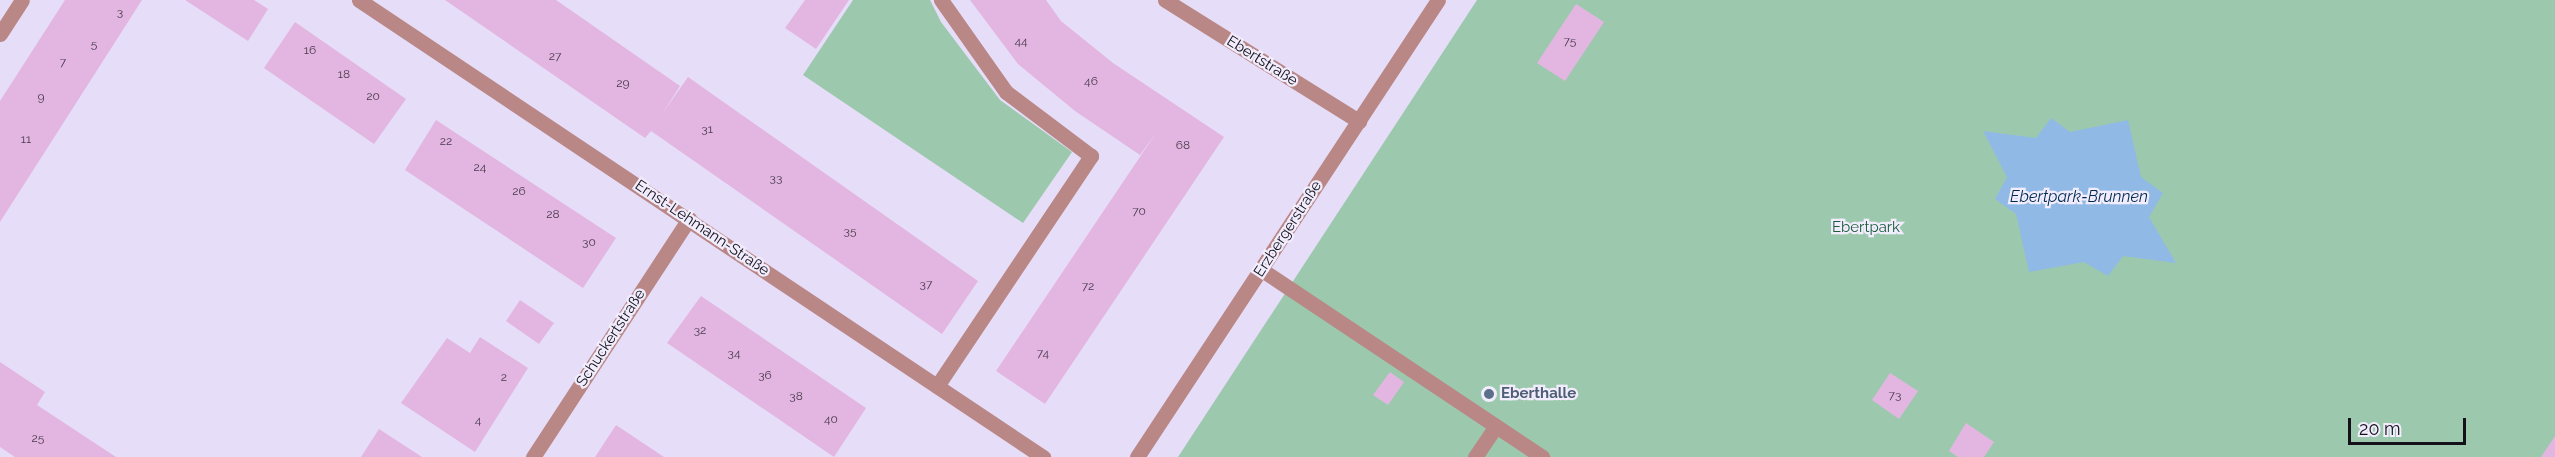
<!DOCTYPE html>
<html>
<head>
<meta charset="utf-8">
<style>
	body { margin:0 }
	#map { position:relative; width:2555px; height:457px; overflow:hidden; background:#e6ddf8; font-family:Raleway,sans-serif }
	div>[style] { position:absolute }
	.green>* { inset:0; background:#9cc9ad }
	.water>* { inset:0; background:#90b9e5 }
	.building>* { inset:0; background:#e3b6e1 }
	.service>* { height:15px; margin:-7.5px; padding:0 7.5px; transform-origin:7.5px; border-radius:7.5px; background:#b98786 }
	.minor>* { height:15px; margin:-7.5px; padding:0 7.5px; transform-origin:7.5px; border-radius:7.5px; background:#b98786 }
	.dots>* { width:16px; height:16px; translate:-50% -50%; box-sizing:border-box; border:3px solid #f2edfd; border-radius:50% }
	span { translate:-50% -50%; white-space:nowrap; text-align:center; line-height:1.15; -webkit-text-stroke:4.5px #f2edfd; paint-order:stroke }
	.number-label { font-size:12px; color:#483a4c }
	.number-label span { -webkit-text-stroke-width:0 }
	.street-label { font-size:15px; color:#14111a }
	.park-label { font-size:15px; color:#1b5c3b }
	.service-label { font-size:15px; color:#4e5e75; font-weight:700 }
	.left { translate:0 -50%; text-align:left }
	.water-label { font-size:16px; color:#002a52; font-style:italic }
	.scale { position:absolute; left:2348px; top:418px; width:118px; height:27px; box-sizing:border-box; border:3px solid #14111a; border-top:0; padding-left:8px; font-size:18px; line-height:21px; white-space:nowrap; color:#14111a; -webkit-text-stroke:4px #f2edfd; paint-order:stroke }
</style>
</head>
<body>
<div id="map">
	<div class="green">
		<div style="clip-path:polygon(853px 0,930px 0,941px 22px,1000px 100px,1072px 152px,1023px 223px,803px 75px)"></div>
		<div style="clip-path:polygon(1477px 0,2555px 0,2555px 457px,1178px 457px)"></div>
	</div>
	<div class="water">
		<div style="clip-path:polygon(2051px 118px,2070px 132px,2128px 120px,2141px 177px,2163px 193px,2149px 217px,2176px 263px,2123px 256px,2108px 276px,2084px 262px,2029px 272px,2016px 214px,1995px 199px,2007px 177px,1983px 131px,2036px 138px)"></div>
	</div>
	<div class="building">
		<div style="clip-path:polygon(65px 0,142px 0,0 222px,0 101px)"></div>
		<div style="clip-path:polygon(185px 0,254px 0,268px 9px,248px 41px)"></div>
		<div style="clip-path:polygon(445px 0,556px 0,680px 86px,662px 114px,688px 77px,978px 281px,942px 334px,651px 131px,645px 138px)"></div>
		<div style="clip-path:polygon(805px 0,849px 0,816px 49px,785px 28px)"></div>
		<div style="clip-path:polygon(970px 0,1046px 0,1061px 21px,1113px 63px,1224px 137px,1045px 404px,996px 371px,1156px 133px,1140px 155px,1075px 111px,1018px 64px)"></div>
		<div style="clip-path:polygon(1576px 4px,1604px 22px,1565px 81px,1537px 63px)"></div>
		<div style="clip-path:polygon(295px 22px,406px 99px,374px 144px,264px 68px)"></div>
		<div style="clip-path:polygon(436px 120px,616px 238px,583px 288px,405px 170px)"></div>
		<div style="clip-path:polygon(701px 296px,866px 408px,834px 457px,667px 343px)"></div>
		<div style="clip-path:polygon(520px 300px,554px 323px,539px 344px,506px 321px)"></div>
		<div style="clip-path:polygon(480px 337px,528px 368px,475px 452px,401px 403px,447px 338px,470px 353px)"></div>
		<div style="clip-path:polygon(0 362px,45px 392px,37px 405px,116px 457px,15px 457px,0 447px)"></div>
		<div style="clip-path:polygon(1390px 372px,1404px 382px,1388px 405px,1373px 395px)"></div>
		<div style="clip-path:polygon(1890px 373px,1918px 391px,1899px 419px,1872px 400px)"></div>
		<div style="clip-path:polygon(1966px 423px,1994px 442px,1984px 457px,1958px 457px,1949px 451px)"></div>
		<div style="clip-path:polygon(616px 425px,664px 457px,595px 457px)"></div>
		<div style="clip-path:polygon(379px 429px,422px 457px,361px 457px)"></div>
		<div style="clip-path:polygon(2555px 436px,2555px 457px,2541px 457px)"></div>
	</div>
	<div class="service">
		<div style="left:1262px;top:270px;width:337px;rotate:33.7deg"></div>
		<div style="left:937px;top:386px;width:277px;rotate:-56.2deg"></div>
		<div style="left:1091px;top:156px;width:106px;rotate:-143deg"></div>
		<div style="left:1006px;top:92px;width:113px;rotate:-125.2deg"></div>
		<div style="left:1475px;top:457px;width:37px;rotate:-56deg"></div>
	</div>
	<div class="minor">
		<div style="left:359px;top:0;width:823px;rotate:33.75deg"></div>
		<div style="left:1165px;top:0;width:229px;rotate:32deg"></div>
		<div style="left:0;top:34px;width:40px;rotate:-57.1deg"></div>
		<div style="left:533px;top:457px;width:285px;rotate:-56.8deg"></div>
		<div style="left:1137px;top:457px;width:547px;rotate:-56.63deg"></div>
	</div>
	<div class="dots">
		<div style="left:1489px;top:394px;background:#5c6f8a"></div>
	</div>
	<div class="number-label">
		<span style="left:120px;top:13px">3</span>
		<span style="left:1021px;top:42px">44</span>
		<span style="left:1570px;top:42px">75</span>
		<span style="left:94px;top:45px">5</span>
		<span style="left:310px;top:51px">16</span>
		<span style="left:555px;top:57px">27</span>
		<span style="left:63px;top:63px">7</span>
		<span style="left:344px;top:75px">18</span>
		<span style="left:1091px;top:82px">46</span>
		<span style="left:623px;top:84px">29</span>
		<span style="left:373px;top:97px">20</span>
		<span style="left:41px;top:98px">9</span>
		<span style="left:707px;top:130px">31</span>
		<span style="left:26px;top:140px">11</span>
		<span style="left:446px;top:142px">22</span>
		<span style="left:1183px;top:146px">68</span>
		<span style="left:480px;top:168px">24</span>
		<span style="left:776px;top:179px">33</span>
		<span style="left:519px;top:192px">26</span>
		<span style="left:1139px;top:212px">70</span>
		<span style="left:553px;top:215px">28</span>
		<span style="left:850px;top:232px">35</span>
		<span style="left:589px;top:243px">30</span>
		<span style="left:926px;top:285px">37</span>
		<span style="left:1088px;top:287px">72</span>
		<span style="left:700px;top:331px">32</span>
		<span style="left:734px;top:354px">34</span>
		<span style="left:1043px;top:354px">74</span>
		<span style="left:765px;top:376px">36</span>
		<span style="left:504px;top:378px">2</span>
		<span style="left:1895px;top:396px">73</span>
		<span style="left:796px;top:397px">38</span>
		<span style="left:831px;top:420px">40</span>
		<span style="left:478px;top:421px">4</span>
		<span style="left:38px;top:439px">25</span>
	</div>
	<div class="street-label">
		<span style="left:1262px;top:61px;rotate:32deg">Ebertstraße</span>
		<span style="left:702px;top:228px;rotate:34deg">Ernst-Lehmann-Straße</span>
		<span style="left:1288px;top:229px;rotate:-57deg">Erzbergerstraße</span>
		<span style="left:611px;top:338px;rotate:-57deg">Schuckertstraße</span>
	</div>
	<div class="park-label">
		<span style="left:1866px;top:228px">Ebertpark</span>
	</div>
	<div class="service-label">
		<span class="left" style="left:1501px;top:394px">Eberthalle</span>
	</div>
	<div class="water-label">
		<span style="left:2079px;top:197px">Ebertpark-Brunnen</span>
	</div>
	<div class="scale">20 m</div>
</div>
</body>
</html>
